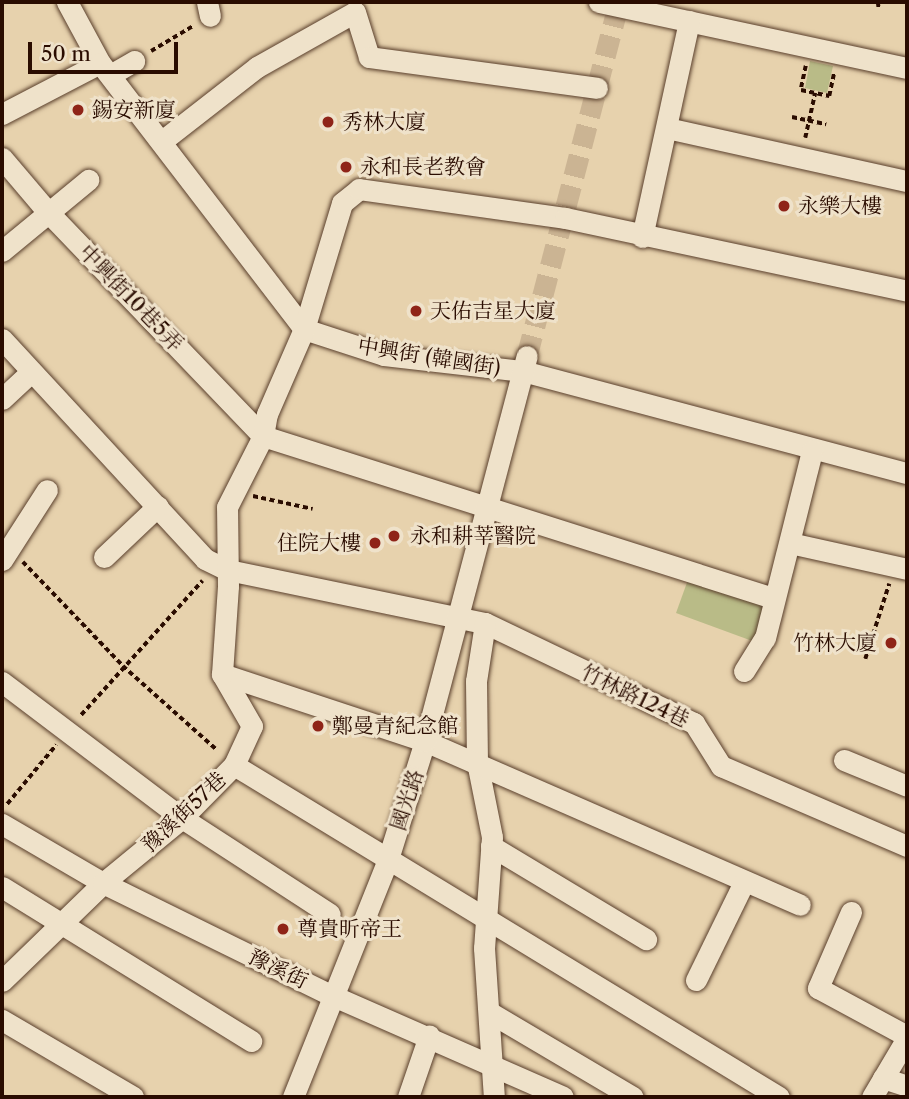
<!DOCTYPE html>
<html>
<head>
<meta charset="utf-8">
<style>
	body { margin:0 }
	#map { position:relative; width:909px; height:1099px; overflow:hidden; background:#e7d2ad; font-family:"Libre Caslon Text","Noto Serif TC",serif }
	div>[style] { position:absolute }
	.green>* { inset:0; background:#b9bb87 }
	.minor-tunnel>* { height:21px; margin-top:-10.5px; transform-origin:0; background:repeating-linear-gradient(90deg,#cbb493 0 21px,transparent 0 31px) }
	.path>* { height:3.5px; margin-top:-1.75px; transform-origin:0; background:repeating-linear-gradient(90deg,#2a0c00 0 5px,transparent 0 8.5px) }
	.roads { filter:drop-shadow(0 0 2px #593e2b) drop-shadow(0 0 2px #593e2b) }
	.minor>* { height:21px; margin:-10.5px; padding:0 10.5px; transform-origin:10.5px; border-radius:10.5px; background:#efe2ca }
	.dots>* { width:19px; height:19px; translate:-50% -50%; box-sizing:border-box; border:4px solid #efe2ca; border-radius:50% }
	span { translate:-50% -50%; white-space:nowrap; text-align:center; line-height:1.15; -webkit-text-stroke:6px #efe2ca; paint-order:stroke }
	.poi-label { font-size:21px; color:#2a0c00 }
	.left { translate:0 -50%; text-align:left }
	.right { translate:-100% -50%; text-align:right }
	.street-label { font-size:21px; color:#2a0c00 }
	.frame { position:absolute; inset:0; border:4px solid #2a0c00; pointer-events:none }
	.scale { position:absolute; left:28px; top:42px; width:150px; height:32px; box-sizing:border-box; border:4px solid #2a0c00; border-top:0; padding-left:9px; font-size:21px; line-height:24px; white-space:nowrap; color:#2a0c00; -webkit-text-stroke:5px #efe2ca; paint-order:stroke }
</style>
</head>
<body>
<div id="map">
	<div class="green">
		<div style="clip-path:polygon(810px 61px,833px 66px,827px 93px,805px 88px)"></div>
		<div style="clip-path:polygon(689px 577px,764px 605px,755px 642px,676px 613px)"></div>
	</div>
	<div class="minor-tunnel">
		<div style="left:527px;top:356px;width:366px;rotate:-75.4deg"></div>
	</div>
	<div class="path">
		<div style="left:878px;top:2px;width:7px;rotate:82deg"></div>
		<div style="left:151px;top:51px;width:49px;rotate:-30.8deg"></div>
		<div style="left:806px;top:66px;width:25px;rotate:102deg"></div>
		<div style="left:801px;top:90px;width:29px;rotate:12deg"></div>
		<div style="left:829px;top:96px;width:24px;rotate:-78deg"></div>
		<div style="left:792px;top:117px;width:35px;rotate:12deg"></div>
		<div style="left:805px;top:138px;width:46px;rotate:-77.5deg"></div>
		<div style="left:253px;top:496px;width:61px;rotate:12.2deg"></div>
		<div style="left:23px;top:562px;width:144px;rotate:46.1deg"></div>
		<div style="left:123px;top:666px;width:127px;rotate:41.8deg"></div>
		<div style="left:865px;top:659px;width:79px;rotate:-72.3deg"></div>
		<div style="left:81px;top:715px;width:181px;rotate:-47.9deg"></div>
		<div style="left:7px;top:804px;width:77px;rotate:-50.3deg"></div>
	</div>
	<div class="roads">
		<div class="minor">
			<div style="left:67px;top:2px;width:69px;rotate:61.6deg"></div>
			<div style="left:100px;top:63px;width:335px;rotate:52.5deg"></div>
			<div style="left:304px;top:329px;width:84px;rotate:18deg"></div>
			<div style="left:384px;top:355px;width:140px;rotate:6.6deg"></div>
			<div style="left:523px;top:371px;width:397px;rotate:14.9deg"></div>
			<div style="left:207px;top:2px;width:14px;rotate:78deg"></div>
			<div style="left:599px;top:2px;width:315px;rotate:12.1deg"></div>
			<div style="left:110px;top:75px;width:28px;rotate:-30deg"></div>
			<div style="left:2px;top:114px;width:110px;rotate:-27.5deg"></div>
			<div style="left:667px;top:128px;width:246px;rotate:12.5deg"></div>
			<div style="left:162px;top:141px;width:120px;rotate:-37.9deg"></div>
			<div style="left:257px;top:67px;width:112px;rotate:-29.3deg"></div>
			<div style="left:355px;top:12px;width:47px;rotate:72.7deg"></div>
			<div style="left:369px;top:57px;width:230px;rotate:7.7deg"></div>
			<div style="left:2px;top:158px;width:70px;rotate:49.7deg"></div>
			<div style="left:47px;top:211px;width:312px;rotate:46.2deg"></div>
			<div style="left:263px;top:436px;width:535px;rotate:17.62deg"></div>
			<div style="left:642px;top:237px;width:221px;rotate:-77.7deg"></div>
			<div style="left:2px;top:251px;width:112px;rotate:-39.5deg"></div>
			<div style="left:2px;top:339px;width:299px;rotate:47.3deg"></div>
			<div style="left:205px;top:559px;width:25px;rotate:26deg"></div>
			<div style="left:228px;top:570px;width:262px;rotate:11.7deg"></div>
			<div style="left:485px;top:623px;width:232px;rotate:25.6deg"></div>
			<div style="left:694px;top:723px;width:51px;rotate:57.9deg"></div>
			<div style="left:721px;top:766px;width:202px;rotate:23.3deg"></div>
			<div style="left:2px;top:399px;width:40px;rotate:-43deg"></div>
			<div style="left:790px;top:543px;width:120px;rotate:12.5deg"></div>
			<div style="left:104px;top:557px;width:74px;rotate:-43.4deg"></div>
			<div style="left:2px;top:560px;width:83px;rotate:-57.3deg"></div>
			<div style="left:485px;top:623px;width:59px;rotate:98.8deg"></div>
			<div style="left:476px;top:681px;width:81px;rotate:89.3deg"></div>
			<div style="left:477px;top:762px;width:76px;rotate:78.7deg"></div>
			<div style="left:492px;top:837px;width:111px;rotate:94.1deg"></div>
			<div style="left:484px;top:948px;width:149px;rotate:86.2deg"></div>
			<div style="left:744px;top:671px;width:39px;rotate:-58deg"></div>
			<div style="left:765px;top:638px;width:193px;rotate:-75.9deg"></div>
			<div style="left:222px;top:674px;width:214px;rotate:18.3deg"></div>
			<div style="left:425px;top:741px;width:409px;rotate:23.6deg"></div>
			<div style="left:2px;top:682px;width:226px;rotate:37.1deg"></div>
			<div style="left:182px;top:818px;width:176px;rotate:33deg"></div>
			<div style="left:844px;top:760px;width:68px;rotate:22.4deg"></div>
			<div style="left:234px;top:765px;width:638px;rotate:31.35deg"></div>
			<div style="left:2px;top:824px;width:117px;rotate:30.3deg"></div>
			<div style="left:103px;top:883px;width:254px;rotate:26.2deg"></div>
			<div style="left:331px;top:995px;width:253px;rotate:23.7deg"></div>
			<div style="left:491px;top:846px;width:181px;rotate:31deg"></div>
			<div style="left:2px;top:887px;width:293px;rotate:31.7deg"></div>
			<div style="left:851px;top:912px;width:83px;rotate:113.5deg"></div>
			<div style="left:818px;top:988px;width:101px;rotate:28.3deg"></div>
			<div style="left:696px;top:980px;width:109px;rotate:-63.9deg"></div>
			<div style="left:2px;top:981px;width:141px;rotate:-44.1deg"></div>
			<div style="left:103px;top:883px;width:102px;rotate:-39.4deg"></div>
			<div style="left:182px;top:818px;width:74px;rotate:-45.5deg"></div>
			<div style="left:234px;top:765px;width:43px;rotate:-65.2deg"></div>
			<div style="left:252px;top:726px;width:60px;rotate:-120deg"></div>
			<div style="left:222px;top:674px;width:88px;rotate:-86.1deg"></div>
			<div style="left:228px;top:586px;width:79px;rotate:-90.7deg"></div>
			<div style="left:227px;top:507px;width:80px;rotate:-63.1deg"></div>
			<div style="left:263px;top:436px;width:22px;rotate:-80deg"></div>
			<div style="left:267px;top:414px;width:93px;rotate:-66.5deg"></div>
			<div style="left:304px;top:329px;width:132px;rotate:-73.2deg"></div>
			<div style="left:342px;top:203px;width:22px;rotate:-39deg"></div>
			<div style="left:359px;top:189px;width:208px;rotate:8deg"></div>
			<div style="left:565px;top:218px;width:350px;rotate:12deg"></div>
			<div style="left:489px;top:1012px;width:167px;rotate:30.6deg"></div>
			<div style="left:2px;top:1020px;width:152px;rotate:30.4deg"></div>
			<div style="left:883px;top:1078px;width:25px;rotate:18deg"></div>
			<div style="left:293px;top:1097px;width:256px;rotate:-68.2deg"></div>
			<div style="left:388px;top:859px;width:124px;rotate:-72.6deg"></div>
			<div style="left:425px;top:741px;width:398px;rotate:-75.2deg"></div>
			<div style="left:408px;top:1097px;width:65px;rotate:-71deg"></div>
			<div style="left:872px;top:1097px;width:69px;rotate:-59.3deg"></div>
		</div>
	</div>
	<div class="dots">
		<div style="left:78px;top:110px;background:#8f2418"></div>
		<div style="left:328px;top:122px;background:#8f2418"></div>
		<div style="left:346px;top:167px;background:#8f2418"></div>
		<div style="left:784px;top:206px;background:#8f2418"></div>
		<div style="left:416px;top:311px;background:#8f2418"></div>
		<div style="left:394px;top:536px;background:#8f2418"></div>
		<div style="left:375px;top:543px;background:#8f2418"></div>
		<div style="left:891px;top:643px;background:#8f2418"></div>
		<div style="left:318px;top:726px;background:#8f2418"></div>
		<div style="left:283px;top:929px;background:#8f2418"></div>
	</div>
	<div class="poi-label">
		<span class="left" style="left:92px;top:110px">錫安新廈</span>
		<span class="left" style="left:342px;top:122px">秀林大廈</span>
		<span class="left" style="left:360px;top:167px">永和長老教會</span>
		<span class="left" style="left:798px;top:206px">永樂大樓</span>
		<span class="left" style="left:430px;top:311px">天佑吉星大廈</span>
		<span class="left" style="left:410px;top:536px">永和耕莘醫院</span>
		<span class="right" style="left:361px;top:543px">住院大樓</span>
		<span class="right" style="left:877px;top:643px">竹林大廈</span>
		<span class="left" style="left:332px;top:726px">鄭曼青紀念館</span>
		<span class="left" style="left:297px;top:929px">尊貴昕帝王</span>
	</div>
	<div class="street-label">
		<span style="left:131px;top:298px;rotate:46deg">中興街10巷5弄</span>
		<span style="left:429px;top:357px;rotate:9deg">中興街 (韓國街)</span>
		<span style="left:635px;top:696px;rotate:26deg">竹林路124巷</span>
		<span style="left:407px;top:800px;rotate:-72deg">國光路</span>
		<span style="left:184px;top:812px;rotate:-43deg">豫溪街57巷</span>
		<span style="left:278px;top:969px;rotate:26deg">豫溪街</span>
	</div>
	<div class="frame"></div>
	<div class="scale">50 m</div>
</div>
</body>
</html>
